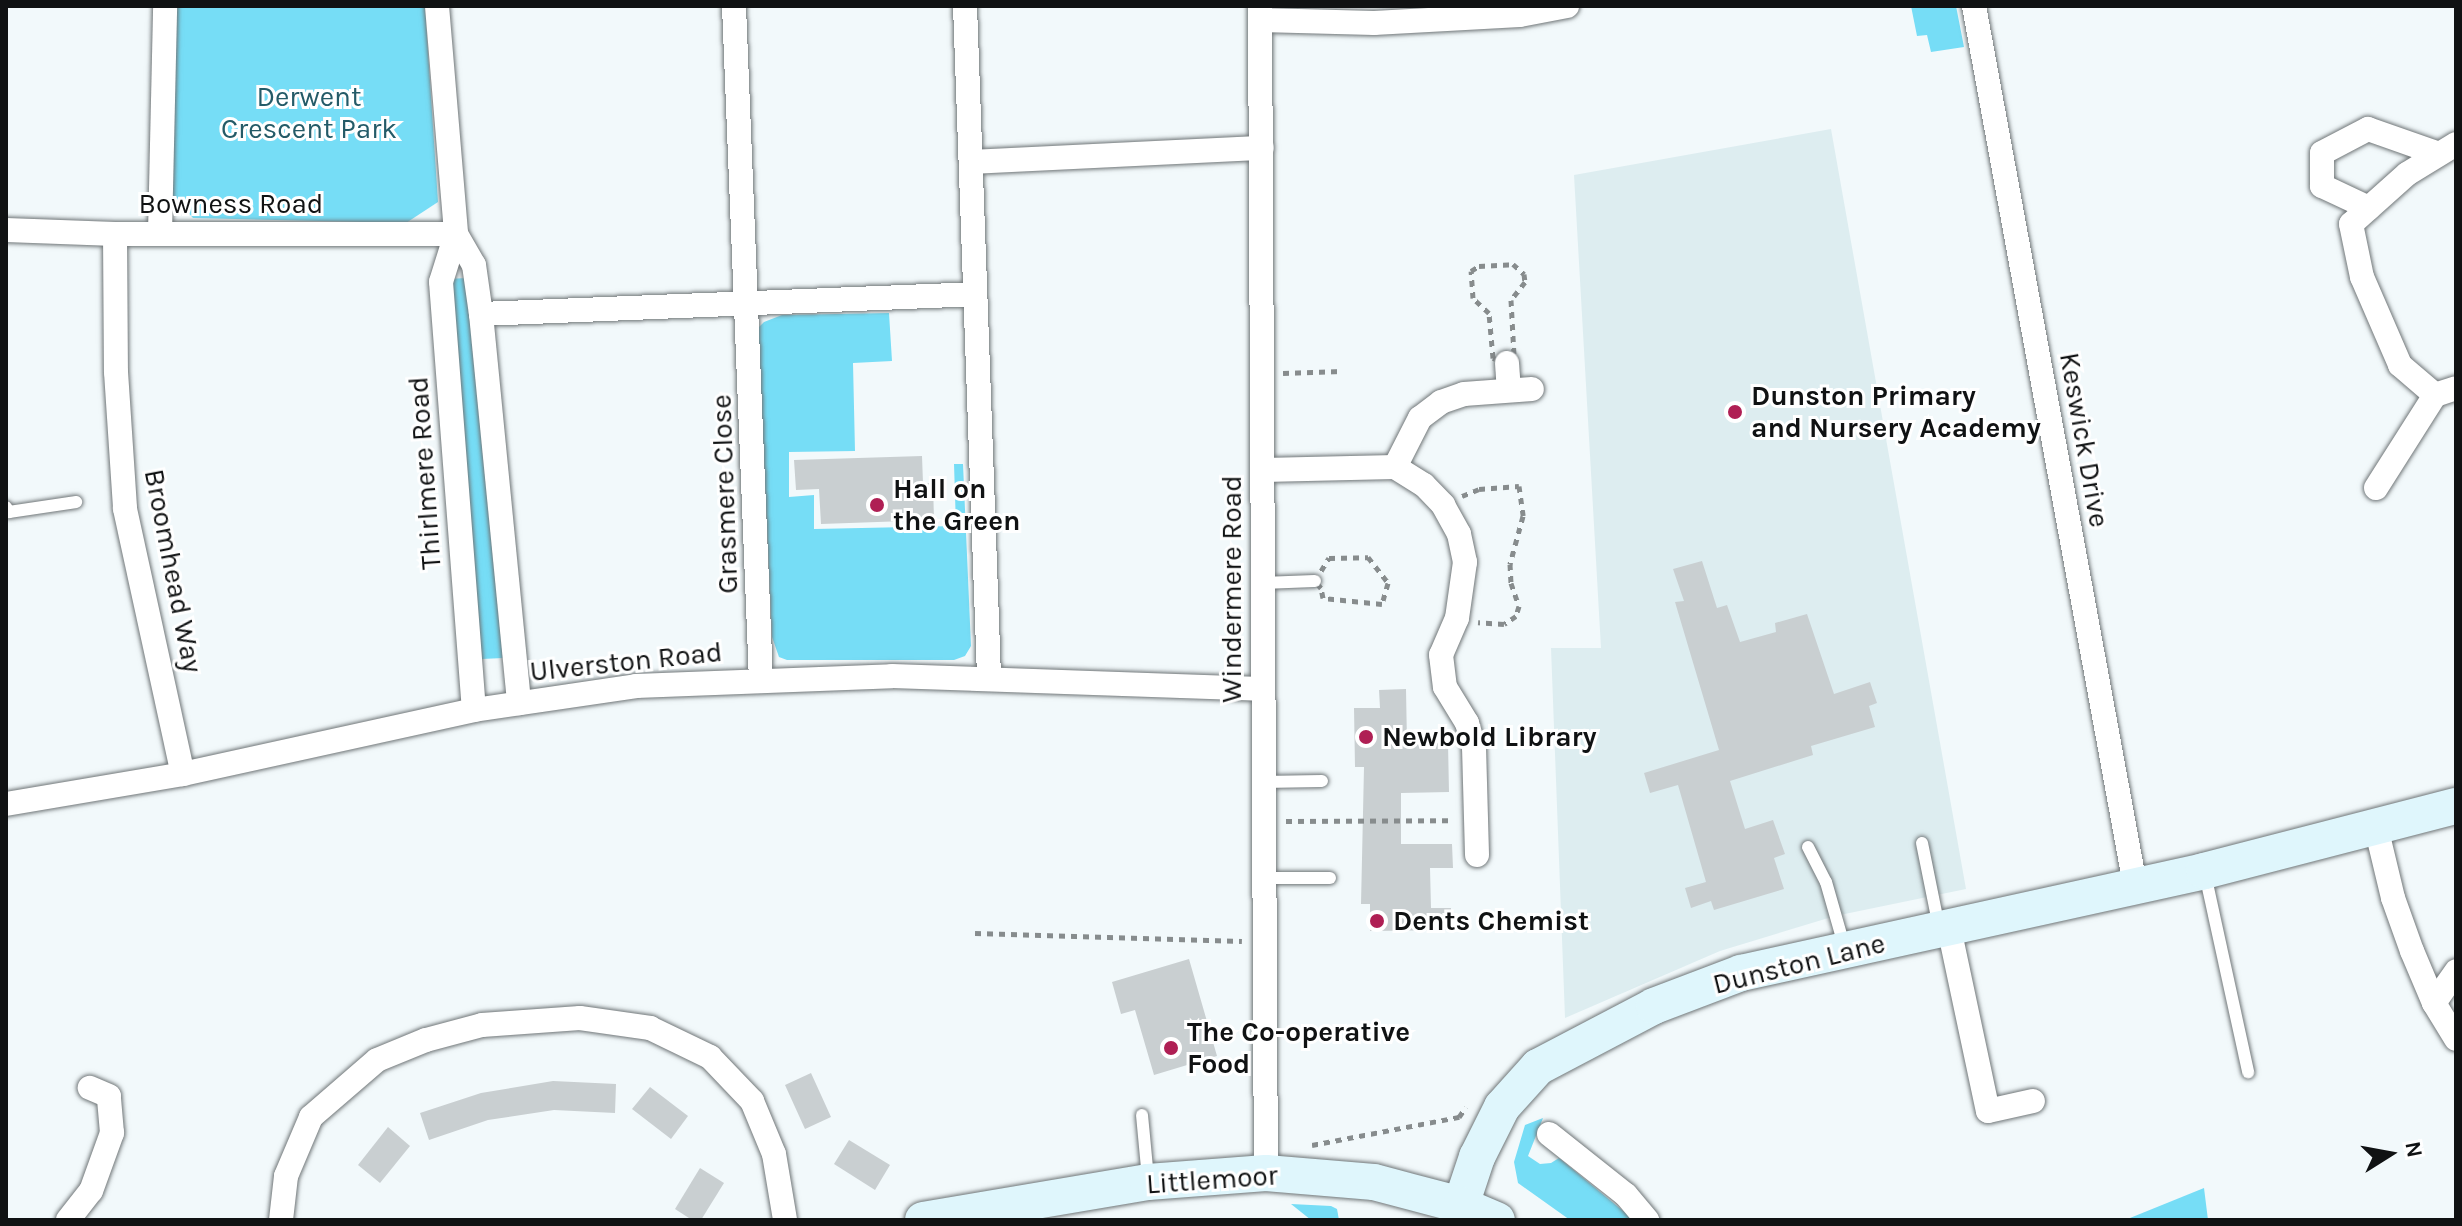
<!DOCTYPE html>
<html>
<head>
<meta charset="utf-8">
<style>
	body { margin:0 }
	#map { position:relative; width:2462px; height:1226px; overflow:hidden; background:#f2f9fb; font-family:Karla,sans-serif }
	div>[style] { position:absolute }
	.built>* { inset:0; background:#ddedf0 }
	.green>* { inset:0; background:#76ddf6 }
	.building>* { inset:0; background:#c9cfd1 }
	.path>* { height:5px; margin-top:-2.5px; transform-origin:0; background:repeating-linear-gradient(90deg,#878c8d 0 6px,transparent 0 12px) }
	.roads { filter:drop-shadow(0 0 2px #707678) drop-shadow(0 0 2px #707678) }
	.lane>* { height:12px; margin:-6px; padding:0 6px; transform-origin:6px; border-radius:6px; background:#fff }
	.street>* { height:24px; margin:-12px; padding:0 12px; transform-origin:12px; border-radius:12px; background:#fff }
	.secondary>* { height:36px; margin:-18px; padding:0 18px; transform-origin:18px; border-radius:18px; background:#dff6fc }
	.dots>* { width:22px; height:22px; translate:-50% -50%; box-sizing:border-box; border:4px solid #fff; border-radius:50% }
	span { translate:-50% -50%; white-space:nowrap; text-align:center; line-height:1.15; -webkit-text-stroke:6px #fff; paint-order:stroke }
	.park-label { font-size:28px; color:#245b68 }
	.street-label { font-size:28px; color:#101213 }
	.poi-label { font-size:28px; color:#101213; font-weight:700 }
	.left { translate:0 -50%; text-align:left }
	.frame { position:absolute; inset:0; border:8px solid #101213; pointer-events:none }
	.north { position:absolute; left:2350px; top:1114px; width:80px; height:80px; -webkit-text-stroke:6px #fff; paint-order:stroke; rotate:79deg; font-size:22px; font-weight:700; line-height:32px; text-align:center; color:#101213 }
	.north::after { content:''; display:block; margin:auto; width:28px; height:36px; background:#101213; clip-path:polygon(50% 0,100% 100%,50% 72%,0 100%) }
</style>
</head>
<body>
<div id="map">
	<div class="built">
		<div style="clip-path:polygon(1831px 129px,1966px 889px,1835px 916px,1720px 951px,1565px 1018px,1551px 648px,1601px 648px,1574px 175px)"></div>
	</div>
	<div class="green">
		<div style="clip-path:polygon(177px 6px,425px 6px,438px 202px,406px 223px,193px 218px,169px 191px)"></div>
		<div style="clip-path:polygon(1911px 6px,1956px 6px,1964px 47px,1931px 52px,1927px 35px,1917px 36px)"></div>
		<div style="clip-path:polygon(467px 278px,503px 658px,482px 659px,447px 279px)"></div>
		<div style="clip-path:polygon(889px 313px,892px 361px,853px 363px,855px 451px,789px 452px,789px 497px,814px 495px,814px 529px,956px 526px,954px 464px,963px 464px,971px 646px,965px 656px,954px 660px,787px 660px,779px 657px,772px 637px,758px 328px,764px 322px,782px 315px)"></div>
		<div style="clip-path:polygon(1543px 1118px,1528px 1156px,1540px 1164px,1551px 1163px,1559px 1158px,1634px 1220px,1570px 1220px,1518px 1183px,1514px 1162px,1525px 1125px)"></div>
		<div style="clip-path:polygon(2204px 1188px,2208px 1220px,2125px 1220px)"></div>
		<div style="clip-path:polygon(1291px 1204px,1331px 1206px,1337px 1209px,1339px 1220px,1311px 1220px)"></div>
	</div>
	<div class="building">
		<div style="clip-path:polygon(922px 456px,923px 483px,933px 483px,934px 520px,821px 524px,819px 489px,796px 490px,794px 460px)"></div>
		<div style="clip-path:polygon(1702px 561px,1717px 608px,1727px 605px,1740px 642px,1776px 632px,1775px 623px,1807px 614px,1834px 694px,1870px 682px,1877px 703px,1869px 706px,1875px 727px,1811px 746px,1813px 755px,1730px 781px,1745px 829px,1773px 820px,1785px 854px,1774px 858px,1784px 889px,1714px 910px,1711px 901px,1691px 908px,1685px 888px,1706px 882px,1678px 785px,1650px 793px,1644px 773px,1719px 750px,1675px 602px,1684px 601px,1673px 569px)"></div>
		<div style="clip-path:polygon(1406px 689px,1407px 743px,1448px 743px,1449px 792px,1401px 793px,1401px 844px,1452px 844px,1453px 868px,1430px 868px,1431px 908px,1451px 908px,1451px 930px,1370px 931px,1370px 904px,1361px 904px,1364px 767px,1355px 767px,1354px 708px,1380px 708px,1379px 690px)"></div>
		<div style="clip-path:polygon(1189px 959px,1217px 1056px,1154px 1075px,1135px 1010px,1121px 1014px,1112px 982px)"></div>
		<div style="clip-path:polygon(811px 1073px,831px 1117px,805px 1129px,785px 1085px)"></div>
		<div style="clip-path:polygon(553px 1081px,616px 1084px,615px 1113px,554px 1110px,488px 1120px,429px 1140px,420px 1113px,481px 1093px)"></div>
		<div style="clip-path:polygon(650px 1087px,688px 1116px,671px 1139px,632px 1109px)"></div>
		<div style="clip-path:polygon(388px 1127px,410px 1146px,380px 1183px,358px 1165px)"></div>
		<div style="clip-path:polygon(849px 1140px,890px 1165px,875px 1190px,834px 1164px)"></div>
		<div style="clip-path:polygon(700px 1168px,724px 1183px,701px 1220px,692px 1220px,675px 1209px)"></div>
	</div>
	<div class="path">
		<div style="left:1513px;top:264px;width:15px;rotate:42deg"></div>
		<div style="left:1524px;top:274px;width:8px;rotate:83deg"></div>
		<div style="left:1525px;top:282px;width:23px;rotate:128deg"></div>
		<div style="left:1511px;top:300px;width:56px;rotate:86.9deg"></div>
		<div style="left:1514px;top:356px;width:10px;rotate:135deg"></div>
		<div style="left:1507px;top:363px;width:15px;rotate:-160deg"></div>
		<div style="left:1493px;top:358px;width:45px;rotate:-95.1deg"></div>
		<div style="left:1489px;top:313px;width:22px;rotate:-137deg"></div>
		<div style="left:1473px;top:298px;width:27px;rotate:-94deg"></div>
		<div style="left:1471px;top:271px;width:9px;rotate:-32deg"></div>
		<div style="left:1479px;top:266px;width:34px;rotate:-3deg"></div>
		<div style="left:1283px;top:373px;width:59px;rotate:-1.9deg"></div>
		<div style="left:1462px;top:496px;width:18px;rotate:-22deg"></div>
		<div style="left:1479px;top:489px;width:40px;rotate:-4.3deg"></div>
		<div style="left:1519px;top:486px;width:30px;rotate:82deg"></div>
		<div style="left:1523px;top:516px;width:50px;rotate:105.2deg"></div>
		<div style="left:1510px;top:564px;width:19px;rotate:87deg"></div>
		<div style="left:1511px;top:583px;width:24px;rotate:71deg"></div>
		<div style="left:1519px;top:606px;width:10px;rotate:107deg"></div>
		<div style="left:1516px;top:616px;width:14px;rotate:146deg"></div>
		<div style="left:1504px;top:624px;width:26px;rotate:-176deg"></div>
		<div style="left:1368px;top:557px;width:33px;rotate:52deg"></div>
		<div style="left:1388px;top:583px;width:22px;rotate:106deg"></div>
		<div style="left:1382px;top:604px;width:59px;rotate:-174.2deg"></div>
		<div style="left:1323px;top:598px;width:10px;rotate:-101deg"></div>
		<div style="left:1321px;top:588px;width:9px;rotate:-131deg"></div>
		<div style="left:1315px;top:581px;width:27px;rotate:-59deg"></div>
		<div style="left:1329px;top:558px;width:39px;rotate:-1deg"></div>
		<div style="left:1286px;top:821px;width:166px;rotate:-0.3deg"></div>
		<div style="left:975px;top:933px;width:267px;rotate:1.7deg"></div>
		<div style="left:1312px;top:1145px;width:150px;rotate:-10.8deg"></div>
		<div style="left:1459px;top:1117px;width:12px;rotate:-55deg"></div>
	</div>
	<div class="roads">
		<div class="lane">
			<div style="left:6px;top:507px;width:6px;rotate:59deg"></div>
			<div style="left:9px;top:512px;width:68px;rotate:-8.5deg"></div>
			<div style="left:1262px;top:583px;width:53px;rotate:-2.2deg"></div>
			<div style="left:1262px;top:782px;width:60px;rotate:-1deg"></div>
			<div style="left:1922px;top:843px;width:86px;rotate:78.6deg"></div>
			<div style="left:1808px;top:847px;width:39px;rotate:63deg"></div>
			<div style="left:1826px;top:882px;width:66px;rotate:74.1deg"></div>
			<div style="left:2205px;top:874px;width:203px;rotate:77.7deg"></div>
			<div style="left:1262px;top:878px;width:68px"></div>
			<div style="left:1142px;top:1115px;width:64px;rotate:84.6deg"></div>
		</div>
		<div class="street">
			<div style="left:437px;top:6px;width:229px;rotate:85.2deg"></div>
			<div style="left:456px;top:234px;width:36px;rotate:60deg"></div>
			<div style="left:474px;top:265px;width:49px;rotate:81.9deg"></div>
			<div style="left:481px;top:314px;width:391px;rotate:84.4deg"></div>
			<div style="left:734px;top:6px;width:675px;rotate:87.71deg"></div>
			<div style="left:965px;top:6px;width:671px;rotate:87.95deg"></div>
			<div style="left:1260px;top:6px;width:1167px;rotate:89.71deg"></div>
			<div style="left:1974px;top:6px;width:894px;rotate:79.62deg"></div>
			<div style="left:1260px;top:20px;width:114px;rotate:1.5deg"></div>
			<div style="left:1374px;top:23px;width:146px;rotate:-3.1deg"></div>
			<div style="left:1520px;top:15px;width:48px;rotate:-10.8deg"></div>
			<div style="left:2456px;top:144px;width:57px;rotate:148.5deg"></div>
			<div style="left:2407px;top:174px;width:75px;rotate:138.2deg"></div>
			<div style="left:2351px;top:224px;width:54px;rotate:78.3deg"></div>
			<div style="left:2362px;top:277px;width:96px;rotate:66.6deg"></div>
			<div style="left:2400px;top:365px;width:46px;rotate:40.6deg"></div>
			<div style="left:2435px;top:395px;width:22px;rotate:-18deg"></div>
			<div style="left:972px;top:162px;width:290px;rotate:-2.8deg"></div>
			<div style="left:2369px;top:208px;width:52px;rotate:-154.9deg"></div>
			<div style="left:2322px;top:186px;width:33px;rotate:-90deg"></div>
			<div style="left:2322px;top:153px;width:52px;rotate:-27.6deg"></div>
			<div style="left:2368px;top:129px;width:75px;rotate:19.4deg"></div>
			<div style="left:6px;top:230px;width:109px;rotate:2.1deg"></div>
			<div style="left:115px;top:234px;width:341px"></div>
			<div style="left:456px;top:234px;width:50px;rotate:107.4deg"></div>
			<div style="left:441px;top:282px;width:429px;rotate:85.6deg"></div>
			<div style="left:160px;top:233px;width:227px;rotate:-88.7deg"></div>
			<div style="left:115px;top:234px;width:138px;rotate:89.6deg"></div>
			<div style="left:116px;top:372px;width:137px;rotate:86.2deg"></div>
			<div style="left:125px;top:509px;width:271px;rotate:77.7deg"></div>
			<div style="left:481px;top:314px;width:494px;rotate:-2.3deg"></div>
			<div style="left:1507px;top:363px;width:27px;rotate:86deg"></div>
			<div style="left:1395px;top:467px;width:55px;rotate:-63deg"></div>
			<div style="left:1420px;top:418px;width:26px;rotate:-37deg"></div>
			<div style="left:1441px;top:402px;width:24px;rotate:-19deg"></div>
			<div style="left:1464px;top:394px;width:68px;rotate:-4.2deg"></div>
			<div style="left:1263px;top:470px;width:132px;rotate:-1.3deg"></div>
			<div style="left:1395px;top:467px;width:34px;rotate:32deg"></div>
			<div style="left:1424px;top:485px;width:28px;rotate:46deg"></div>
			<div style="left:1443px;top:505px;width:33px;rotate:61deg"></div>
			<div style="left:1459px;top:534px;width:29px;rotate:78deg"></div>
			<div style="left:1465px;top:562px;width:57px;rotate:98.1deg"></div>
			<div style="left:1457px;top:618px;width:40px;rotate:113.4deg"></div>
			<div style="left:1441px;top:655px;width:32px;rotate:83deg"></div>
			<div style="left:1445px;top:687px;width:42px;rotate:58.6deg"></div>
			<div style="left:1467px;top:723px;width:25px;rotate:74deg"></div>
			<div style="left:1474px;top:747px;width:108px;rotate:88.4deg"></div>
			<div style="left:2376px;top:488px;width:110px;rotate:-57.6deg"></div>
			<div style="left:6px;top:804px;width:180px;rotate:-9.6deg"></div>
			<div style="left:183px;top:774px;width:298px;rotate:-12.4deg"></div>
			<div style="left:474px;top:710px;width:164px;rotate:-8.4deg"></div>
			<div style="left:636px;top:686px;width:256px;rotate:-2.2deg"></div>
			<div style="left:892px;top:676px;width:369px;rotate:2deg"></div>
			<div style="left:2376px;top:827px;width:73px;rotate:76.5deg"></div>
			<div style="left:2393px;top:898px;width:56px;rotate:70.3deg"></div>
			<div style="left:2412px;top:951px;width:56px;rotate:67.1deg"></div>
			<div style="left:2434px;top:1003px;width:42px;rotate:58.6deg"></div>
			<div style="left:1949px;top:928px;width:187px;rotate:78deg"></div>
			<div style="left:1988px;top:1111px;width:46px;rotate:-12.5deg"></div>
			<div style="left:2434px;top:1003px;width:39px;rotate:-55deg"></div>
			<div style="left:1549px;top:1134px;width:98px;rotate:38.4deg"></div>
			<div style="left:1626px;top:1195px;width:33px;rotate:50deg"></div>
			<div style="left:68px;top:1220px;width:37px;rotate:-52deg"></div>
			<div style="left:91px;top:1191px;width:62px;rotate:-70.1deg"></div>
			<div style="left:112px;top:1133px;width:37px;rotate:-95deg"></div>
			<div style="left:109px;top:1096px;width:21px;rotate:-157deg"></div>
			<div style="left:281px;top:1220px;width:44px;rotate:-83.5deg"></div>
			<div style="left:286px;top:1176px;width:64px;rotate:-67deg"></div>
			<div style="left:311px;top:1117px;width:87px;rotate:-40.8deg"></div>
			<div style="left:377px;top:1060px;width:53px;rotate:-22.2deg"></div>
			<div style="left:426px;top:1040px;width:58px;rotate:-15deg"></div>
			<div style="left:482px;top:1025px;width:98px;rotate:-4.1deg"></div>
			<div style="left:580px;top:1018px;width:71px;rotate:8.1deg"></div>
			<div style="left:650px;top:1028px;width:67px;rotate:25.8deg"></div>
			<div style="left:710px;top:1057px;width:61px;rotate:46.3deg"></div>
			<div style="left:752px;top:1101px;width:57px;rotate:67.5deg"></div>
			<div style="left:774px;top:1154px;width:67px;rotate:80.5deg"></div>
		</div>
		<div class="secondary">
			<div style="left:1461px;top:1205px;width:51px;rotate:-71.6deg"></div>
			<div style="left:1477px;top:1157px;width:56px;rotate:-63.4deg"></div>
			<div style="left:1502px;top:1107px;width:54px;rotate:-48deg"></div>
			<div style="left:1538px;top:1067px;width:131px;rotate:-27.7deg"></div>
			<div style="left:1654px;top:1006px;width:93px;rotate:-20.8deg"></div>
			<div style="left:1741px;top:973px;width:474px;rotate:-12.4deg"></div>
			<div style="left:2204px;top:871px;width:260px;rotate:-14.5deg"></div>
			<div style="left:923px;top:1220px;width:228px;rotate:-9.6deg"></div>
			<div style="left:1148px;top:1182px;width:118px;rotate:-4.4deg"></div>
			<div style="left:1266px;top:1173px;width:108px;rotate:4.8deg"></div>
			<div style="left:1374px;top:1182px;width:90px;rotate:14.8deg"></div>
			<div style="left:1461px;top:1205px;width:39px;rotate:23deg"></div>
		</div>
	</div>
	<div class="dots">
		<div style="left:1735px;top:412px;background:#af1f54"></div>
		<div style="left:877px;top:505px;background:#af1f54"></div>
		<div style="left:1366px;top:737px;background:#af1f54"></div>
		<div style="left:1377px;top:921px;background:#af1f54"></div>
		<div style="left:1171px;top:1048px;background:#af1f54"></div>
	</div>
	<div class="park-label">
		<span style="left:309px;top:113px">Derwent<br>Crescent Park</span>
	</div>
	<div class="street-label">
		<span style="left:231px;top:204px">Bowness Road</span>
		<span style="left:2084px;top:440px;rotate:80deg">Keswick Drive</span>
		<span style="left:425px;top:473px;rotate:-94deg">Thirlmere Road</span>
		<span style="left:725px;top:494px;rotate:-92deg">Grasmere Close</span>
		<span style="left:173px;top:571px;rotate:79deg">Broomhead Way</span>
		<span style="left:1232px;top:589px;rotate:-90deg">Windermere Road</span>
		<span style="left:626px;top:662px;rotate:-6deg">Ulverston Road</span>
		<span style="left:1799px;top:964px;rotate:-14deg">Dunston Lane</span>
		<span style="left:1212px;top:1180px;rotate:-4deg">Littlemoor</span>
	</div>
	<div class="poi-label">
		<span class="left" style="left:1751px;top:412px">Dunston Primary<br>and Nursery Academy</span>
		<span class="left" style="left:893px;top:505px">Hall on<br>the Green</span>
		<span class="left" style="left:1382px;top:737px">Newbold Library</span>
		<span class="left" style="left:1393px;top:921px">Dents Chemist</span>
		<span class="left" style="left:1187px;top:1048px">The Co-operative<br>Food</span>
	</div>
	<div class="frame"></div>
	<div class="north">N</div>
</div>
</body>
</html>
